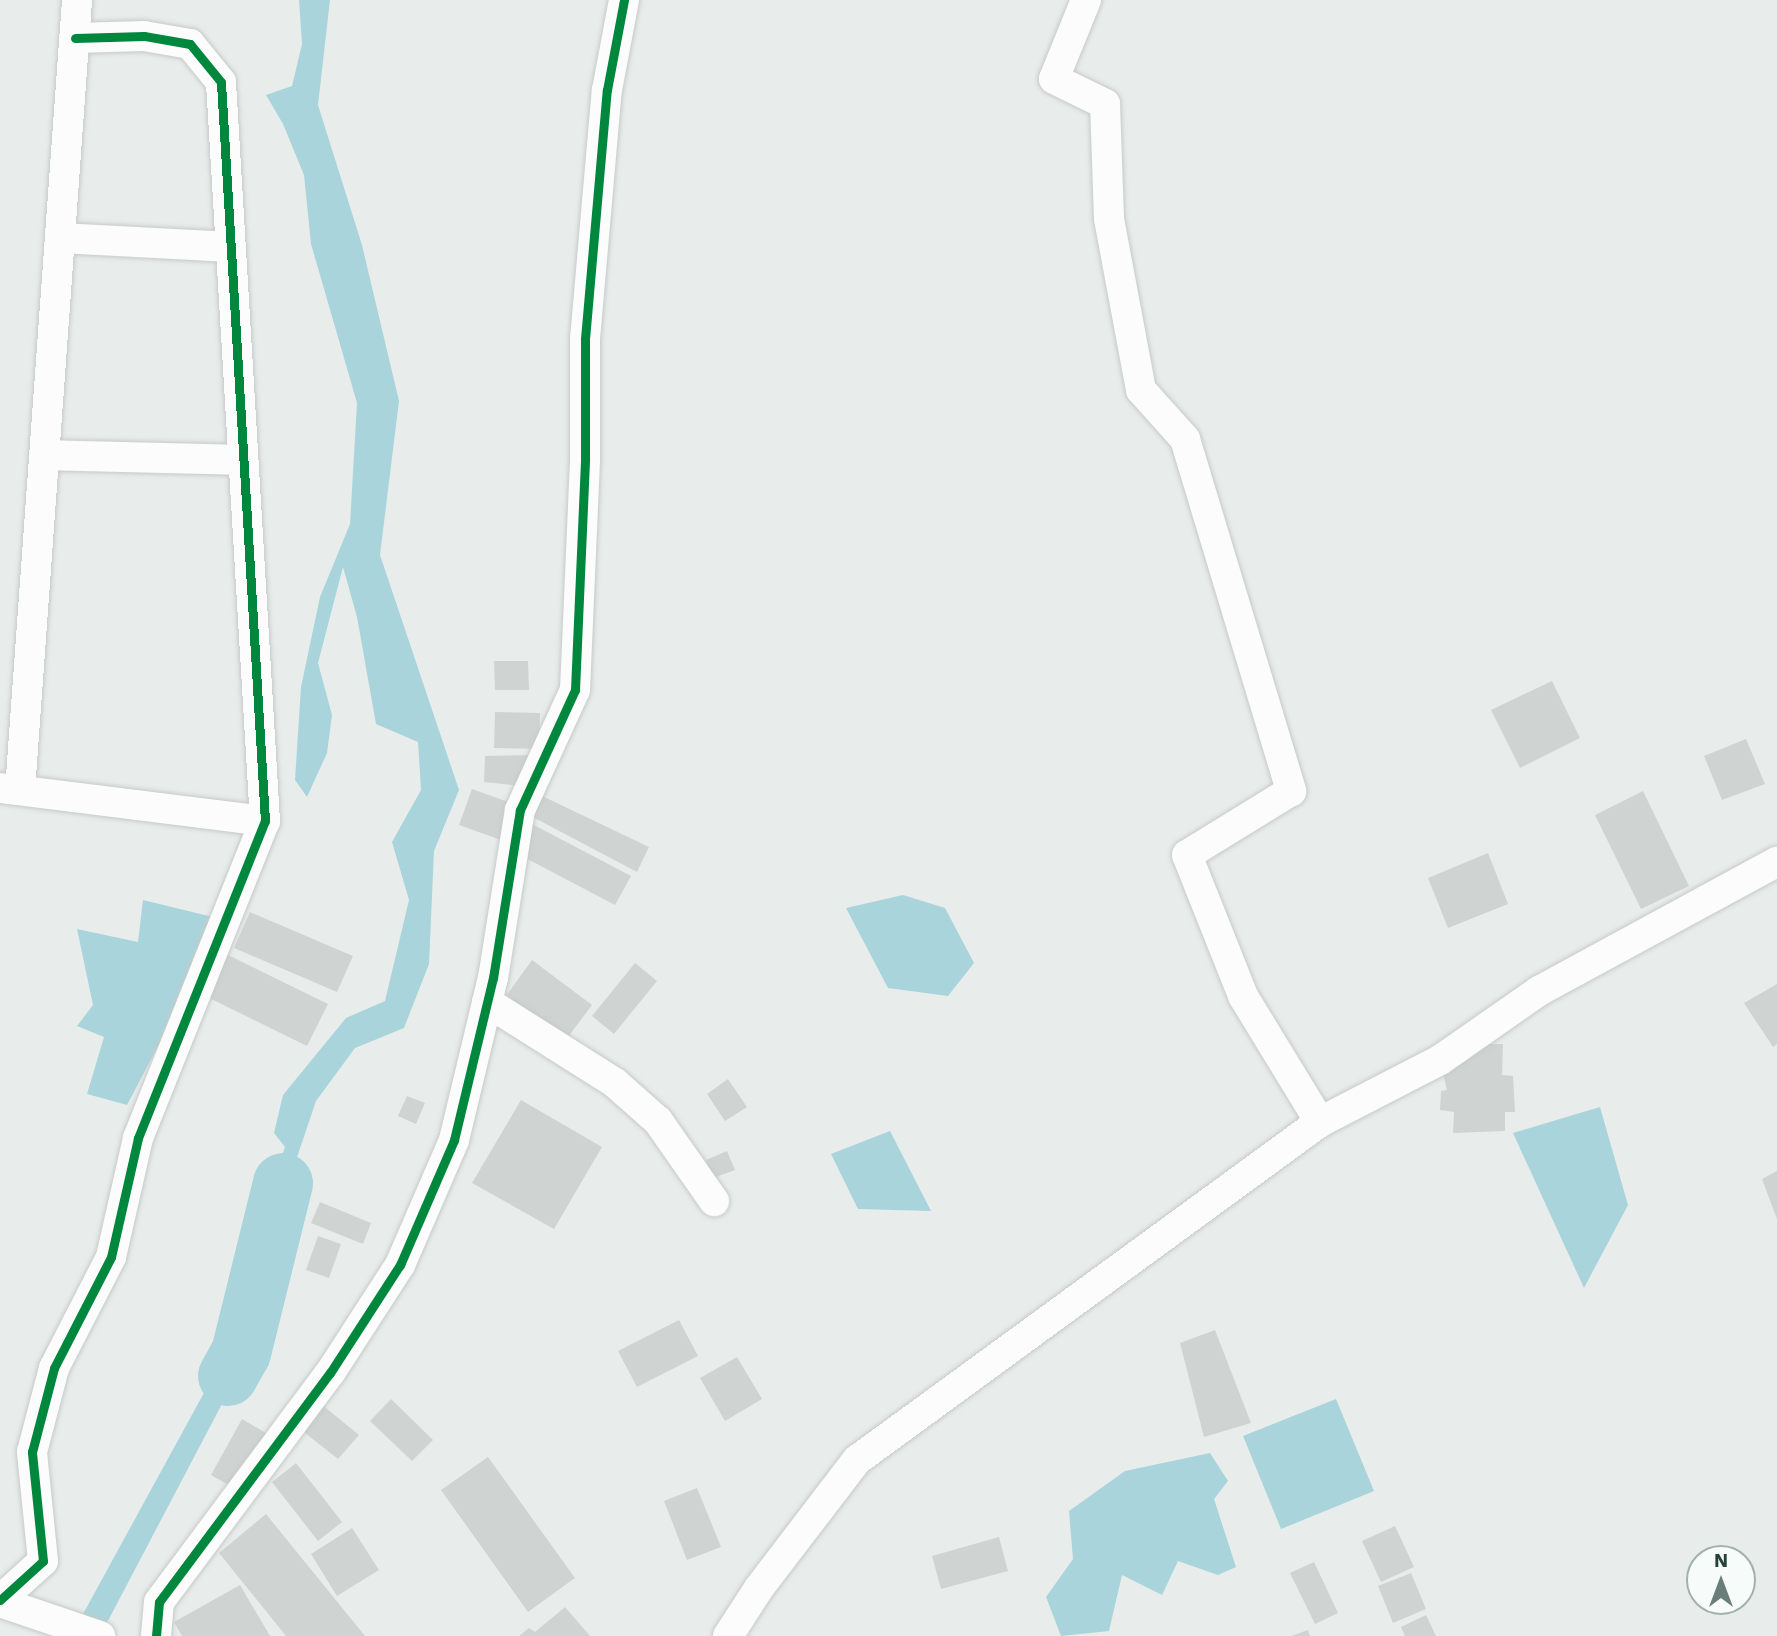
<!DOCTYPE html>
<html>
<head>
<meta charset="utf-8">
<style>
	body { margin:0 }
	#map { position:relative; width:1777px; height:1636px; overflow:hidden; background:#e8edeb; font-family:"Work Sans",sans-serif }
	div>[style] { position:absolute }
	.water>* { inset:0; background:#a9d4db }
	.river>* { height:60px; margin:-30px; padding:0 30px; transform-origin:30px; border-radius:30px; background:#a9d4db }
	.building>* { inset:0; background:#cfd4d2 }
	.roads { filter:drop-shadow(0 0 2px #c5cac8) drop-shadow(0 0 2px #c5cac8) }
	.minor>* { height:30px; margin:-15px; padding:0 15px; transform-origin:15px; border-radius:15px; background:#fcfcfc }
	.cycleway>* { height:9px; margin:-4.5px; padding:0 4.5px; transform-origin:4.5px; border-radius:4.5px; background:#00873e }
	span { translate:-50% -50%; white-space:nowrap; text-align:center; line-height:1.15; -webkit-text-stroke:7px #f7fbf9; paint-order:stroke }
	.north { position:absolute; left:1686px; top:1545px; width:70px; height:70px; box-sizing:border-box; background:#f7fbf9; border:2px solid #a3b1ad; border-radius:50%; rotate:0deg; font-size:19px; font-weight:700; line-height:28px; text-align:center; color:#24423a }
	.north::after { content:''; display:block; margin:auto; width:24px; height:32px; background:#697e78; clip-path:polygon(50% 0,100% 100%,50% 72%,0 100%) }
</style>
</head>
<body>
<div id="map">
	<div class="water">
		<div style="clip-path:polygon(299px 0,330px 0,318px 105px,362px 245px,399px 401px,380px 555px,459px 790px,434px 851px,429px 964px,404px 1028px,355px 1048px,316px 1101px,289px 1181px,285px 1284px,100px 1636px,71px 1636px,264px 1283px,260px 1220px,285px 1147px,274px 1133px,283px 1095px,346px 1018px,385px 1001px,409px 900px,392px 842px,421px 790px,418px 742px,376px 724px,357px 617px,343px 567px,318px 663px,332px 715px,327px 753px,307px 797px,295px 780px,301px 687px,320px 597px,350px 524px,357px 403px,311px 244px,304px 175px,283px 124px,266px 95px,292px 86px,302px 44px)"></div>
		<div style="clip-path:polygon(903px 895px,945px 908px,974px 963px,948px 996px,888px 988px,846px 908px)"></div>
		<div style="clip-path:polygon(143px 900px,225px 920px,127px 1105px,87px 1094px,104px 1037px,77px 1026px,93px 1005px,77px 929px,138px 942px)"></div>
		<div style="clip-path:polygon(1600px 1107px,1628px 1205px,1584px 1288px,1513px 1133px)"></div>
		<div style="clip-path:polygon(890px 1131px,931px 1211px,858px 1209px,831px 1154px)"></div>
		<div style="clip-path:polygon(1336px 1399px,1374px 1491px,1281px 1529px,1243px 1436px)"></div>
		<div style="clip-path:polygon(1210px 1453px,1228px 1481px,1214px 1499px,1236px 1567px,1218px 1575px,1178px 1561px,1162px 1595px,1122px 1575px,1109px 1631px,1061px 1636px,1046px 1597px,1073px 1559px,1069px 1511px,1125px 1471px)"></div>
	</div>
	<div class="river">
		<div style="left:228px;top:1376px;width:26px;rotate:-61deg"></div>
		<div style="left:241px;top:1353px;width:175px;rotate:-76.1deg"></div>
	</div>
	<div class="building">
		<div style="clip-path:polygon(494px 661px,528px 661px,529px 690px,495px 690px)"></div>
		<div style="clip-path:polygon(1552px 681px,1580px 738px,1520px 768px,1491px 710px)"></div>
		<div style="clip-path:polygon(495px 712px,540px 713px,539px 749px,494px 748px)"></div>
		<div style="clip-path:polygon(1746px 739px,1765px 784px,1722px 800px,1704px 756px)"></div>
		<div style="clip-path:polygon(538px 755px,521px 786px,484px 782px,485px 756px)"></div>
		<div style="clip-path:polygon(472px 789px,514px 804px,501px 840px,459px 825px)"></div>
		<div style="clip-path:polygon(1643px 791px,1689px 886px,1641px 909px,1595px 815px)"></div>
		<div style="clip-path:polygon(538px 794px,649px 847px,637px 872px,529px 815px)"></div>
		<div style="clip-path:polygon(532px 824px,631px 876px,615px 905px,516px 853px)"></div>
		<div style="clip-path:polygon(1488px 853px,1508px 904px,1448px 928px,1428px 878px)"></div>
		<div style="clip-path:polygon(250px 912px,353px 956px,337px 992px,234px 948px)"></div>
		<div style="clip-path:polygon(222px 952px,328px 1004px,307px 1046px,201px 994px)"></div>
		<div style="clip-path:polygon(532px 960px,592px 1005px,565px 1041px,506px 996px)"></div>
		<div style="clip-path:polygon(635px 963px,657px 981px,614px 1034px,592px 1016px)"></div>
		<div style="clip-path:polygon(1777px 984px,1777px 1044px,1773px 1047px,1744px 1003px)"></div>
		<div style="clip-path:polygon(1476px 1044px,1503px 1044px,1502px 1075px,1513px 1076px,1515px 1112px,1505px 1112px,1505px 1131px,1453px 1133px,1454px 1112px,1440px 1110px,1441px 1091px,1447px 1090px,1442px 1069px)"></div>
		<div style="clip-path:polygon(728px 1079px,747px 1107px,725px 1121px,707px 1094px)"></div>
		<div style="clip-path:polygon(407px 1096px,425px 1103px,416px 1124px,398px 1116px)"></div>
		<div style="clip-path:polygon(521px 1100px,602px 1147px,554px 1229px,472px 1183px)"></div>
		<div style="clip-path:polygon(727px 1151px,735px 1170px,713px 1178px,706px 1160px)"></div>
		<div style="clip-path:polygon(1777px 1171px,1777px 1219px,1762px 1179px)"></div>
		<div style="clip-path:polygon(320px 1202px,371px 1223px,363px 1244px,311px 1223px)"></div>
		<div style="clip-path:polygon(318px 1236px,341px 1244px,329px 1278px,306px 1270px)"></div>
		<div style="clip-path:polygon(679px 1320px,698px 1356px,637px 1387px,618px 1351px)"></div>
		<div style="clip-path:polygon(1215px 1330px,1251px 1423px,1204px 1437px,1180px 1343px)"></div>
		<div style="clip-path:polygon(737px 1357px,762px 1399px,725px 1421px,700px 1378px)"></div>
		<div style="clip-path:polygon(391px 1399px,433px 1440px,412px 1461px,370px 1421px)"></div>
		<div style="clip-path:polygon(321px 1404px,359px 1435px,338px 1459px,300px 1429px)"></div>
		<div style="clip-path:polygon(242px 1419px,271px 1436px,239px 1491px,211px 1475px)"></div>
		<div style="clip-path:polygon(488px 1457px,575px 1578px,528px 1612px,441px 1490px)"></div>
		<div style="clip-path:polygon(296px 1463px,342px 1522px,318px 1541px,272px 1482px)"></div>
		<div style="clip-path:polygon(697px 1488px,721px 1547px,687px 1560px,664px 1501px)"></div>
		<div style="clip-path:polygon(266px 1514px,365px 1636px,286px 1636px,219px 1553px)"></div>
		<div style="clip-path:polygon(1395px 1526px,1414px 1567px,1381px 1582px,1362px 1541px)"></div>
		<div style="clip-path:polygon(352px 1528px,379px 1570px,337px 1596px,311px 1554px)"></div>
		<div style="clip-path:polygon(999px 1537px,1008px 1571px,941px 1589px,932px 1556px)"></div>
		<div style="clip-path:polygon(1314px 1562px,1338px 1613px,1315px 1624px,1290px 1573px)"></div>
		<div style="clip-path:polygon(1411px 1573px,1426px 1609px,1393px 1623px,1378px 1586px)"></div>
		<div style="clip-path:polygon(240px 1585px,270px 1636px,182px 1636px,174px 1622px)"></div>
		<div style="clip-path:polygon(565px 1607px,590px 1636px,519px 1636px,529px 1628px,535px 1632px)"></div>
		<div style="clip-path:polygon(1426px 1615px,1436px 1636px,1405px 1636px,1401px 1627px)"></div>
		<div style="clip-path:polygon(1308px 1630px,1310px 1636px,1291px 1636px)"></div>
	</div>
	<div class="roads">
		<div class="minor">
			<div style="left:1086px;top:0;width:85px;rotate:112.1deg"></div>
			<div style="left:1054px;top:79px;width:57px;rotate:26.1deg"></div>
			<div style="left:1105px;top:104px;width:115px;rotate:88deg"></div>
			<div style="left:1109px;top:219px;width:174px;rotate:79.4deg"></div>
			<div style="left:1141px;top:390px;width:66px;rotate:48.1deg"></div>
			<div style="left:1185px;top:439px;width:368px;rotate:73.2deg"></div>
			<div style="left:1291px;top:791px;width:122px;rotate:148.4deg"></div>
			<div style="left:1187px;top:855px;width:152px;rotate:68.3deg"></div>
			<div style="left:1243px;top:996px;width:148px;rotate:58.6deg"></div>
			<div style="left:61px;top:238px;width:170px;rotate:3deg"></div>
			<div style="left:44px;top:455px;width:199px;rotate:1.4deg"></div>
			<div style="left:0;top:788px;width:267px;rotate:7.1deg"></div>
			<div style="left:20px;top:790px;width:792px;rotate:-85.87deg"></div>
			<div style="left:487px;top:1002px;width:151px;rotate:32.3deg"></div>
			<div style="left:615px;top:1083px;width:57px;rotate:41.5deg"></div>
			<div style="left:658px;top:1121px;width:98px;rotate:55deg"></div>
			<div style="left:0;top:1600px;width:58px;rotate:-42.2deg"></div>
			<div style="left:43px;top:1561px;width:110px;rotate:-95.8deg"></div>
			<div style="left:32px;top:1452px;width:87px;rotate:-75.3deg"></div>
			<div style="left:54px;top:1368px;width:125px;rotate:-62.8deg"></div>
			<div style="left:111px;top:1257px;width:122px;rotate:-77.2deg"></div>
			<div style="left:138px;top:1138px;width:341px;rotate:-68.2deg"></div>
			<div style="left:265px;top:821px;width:740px;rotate:-93.41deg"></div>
			<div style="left:221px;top:82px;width:49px;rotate:-129.2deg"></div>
			<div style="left:190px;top:44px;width:47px;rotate:-170.1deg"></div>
			<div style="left:144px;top:36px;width:69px;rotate:178.3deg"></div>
			<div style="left:0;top:1602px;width:106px;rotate:18.8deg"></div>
			<div style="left:156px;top:1636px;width:34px;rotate:-85deg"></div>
			<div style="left:159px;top:1602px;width:286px;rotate:-53.3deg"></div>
			<div style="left:330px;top:1373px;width:129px;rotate:-57.1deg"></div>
			<div style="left:400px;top:1265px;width:136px;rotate:-66.6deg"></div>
			<div style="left:454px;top:1140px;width:167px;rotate:-76.5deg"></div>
			<div style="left:493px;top:978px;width:170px;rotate:-80.9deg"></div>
			<div style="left:520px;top:810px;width:132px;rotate:-65.4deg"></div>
			<div style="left:575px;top:690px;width:232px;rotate:-87.5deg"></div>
			<div style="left:585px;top:458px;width:119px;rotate:-90deg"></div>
			<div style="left:585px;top:339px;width:250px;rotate:-85deg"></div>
			<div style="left:607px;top:90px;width:92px;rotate:-79.3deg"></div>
			<div style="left:728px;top:1636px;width:57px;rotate:-57.1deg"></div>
			<div style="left:759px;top:1588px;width:161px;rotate:-52.6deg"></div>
			<div style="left:857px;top:1460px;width:573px;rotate:-36.13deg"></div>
			<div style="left:1320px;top:1122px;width:135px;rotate:-27.3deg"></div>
			<div style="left:1440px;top:1060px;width:121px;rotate:-34.9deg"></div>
			<div style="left:1539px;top:991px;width:271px;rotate:-28.5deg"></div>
		</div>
	</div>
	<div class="cycleway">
		<div style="left:0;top:1600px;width:58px;rotate:-42.2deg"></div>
		<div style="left:43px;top:1561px;width:110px;rotate:-95.8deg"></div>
		<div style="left:32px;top:1452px;width:87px;rotate:-75.3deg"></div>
		<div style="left:54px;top:1368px;width:125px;rotate:-62.8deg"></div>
		<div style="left:111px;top:1257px;width:122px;rotate:-77.2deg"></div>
		<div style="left:138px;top:1138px;width:341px;rotate:-68.2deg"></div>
		<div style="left:265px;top:821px;width:740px;rotate:-93.41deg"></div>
		<div style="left:221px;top:82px;width:49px;rotate:-129.2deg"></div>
		<div style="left:190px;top:44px;width:47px;rotate:-170.1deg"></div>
		<div style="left:144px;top:36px;width:69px;rotate:178.3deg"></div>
		<div style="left:156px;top:1636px;width:34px;rotate:-85deg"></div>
		<div style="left:159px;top:1602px;width:286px;rotate:-53.3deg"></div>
		<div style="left:330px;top:1373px;width:129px;rotate:-57.1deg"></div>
		<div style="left:400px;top:1265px;width:136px;rotate:-66.6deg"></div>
		<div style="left:454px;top:1140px;width:167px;rotate:-76.5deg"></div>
		<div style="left:493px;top:978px;width:170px;rotate:-80.9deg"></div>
		<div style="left:520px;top:810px;width:132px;rotate:-65.4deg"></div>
		<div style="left:575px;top:690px;width:232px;rotate:-87.5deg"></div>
		<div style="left:585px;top:458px;width:119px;rotate:-90deg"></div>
		<div style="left:585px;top:339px;width:250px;rotate:-85deg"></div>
		<div style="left:607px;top:90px;width:92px;rotate:-79.3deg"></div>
	</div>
	<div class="north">N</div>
</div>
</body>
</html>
